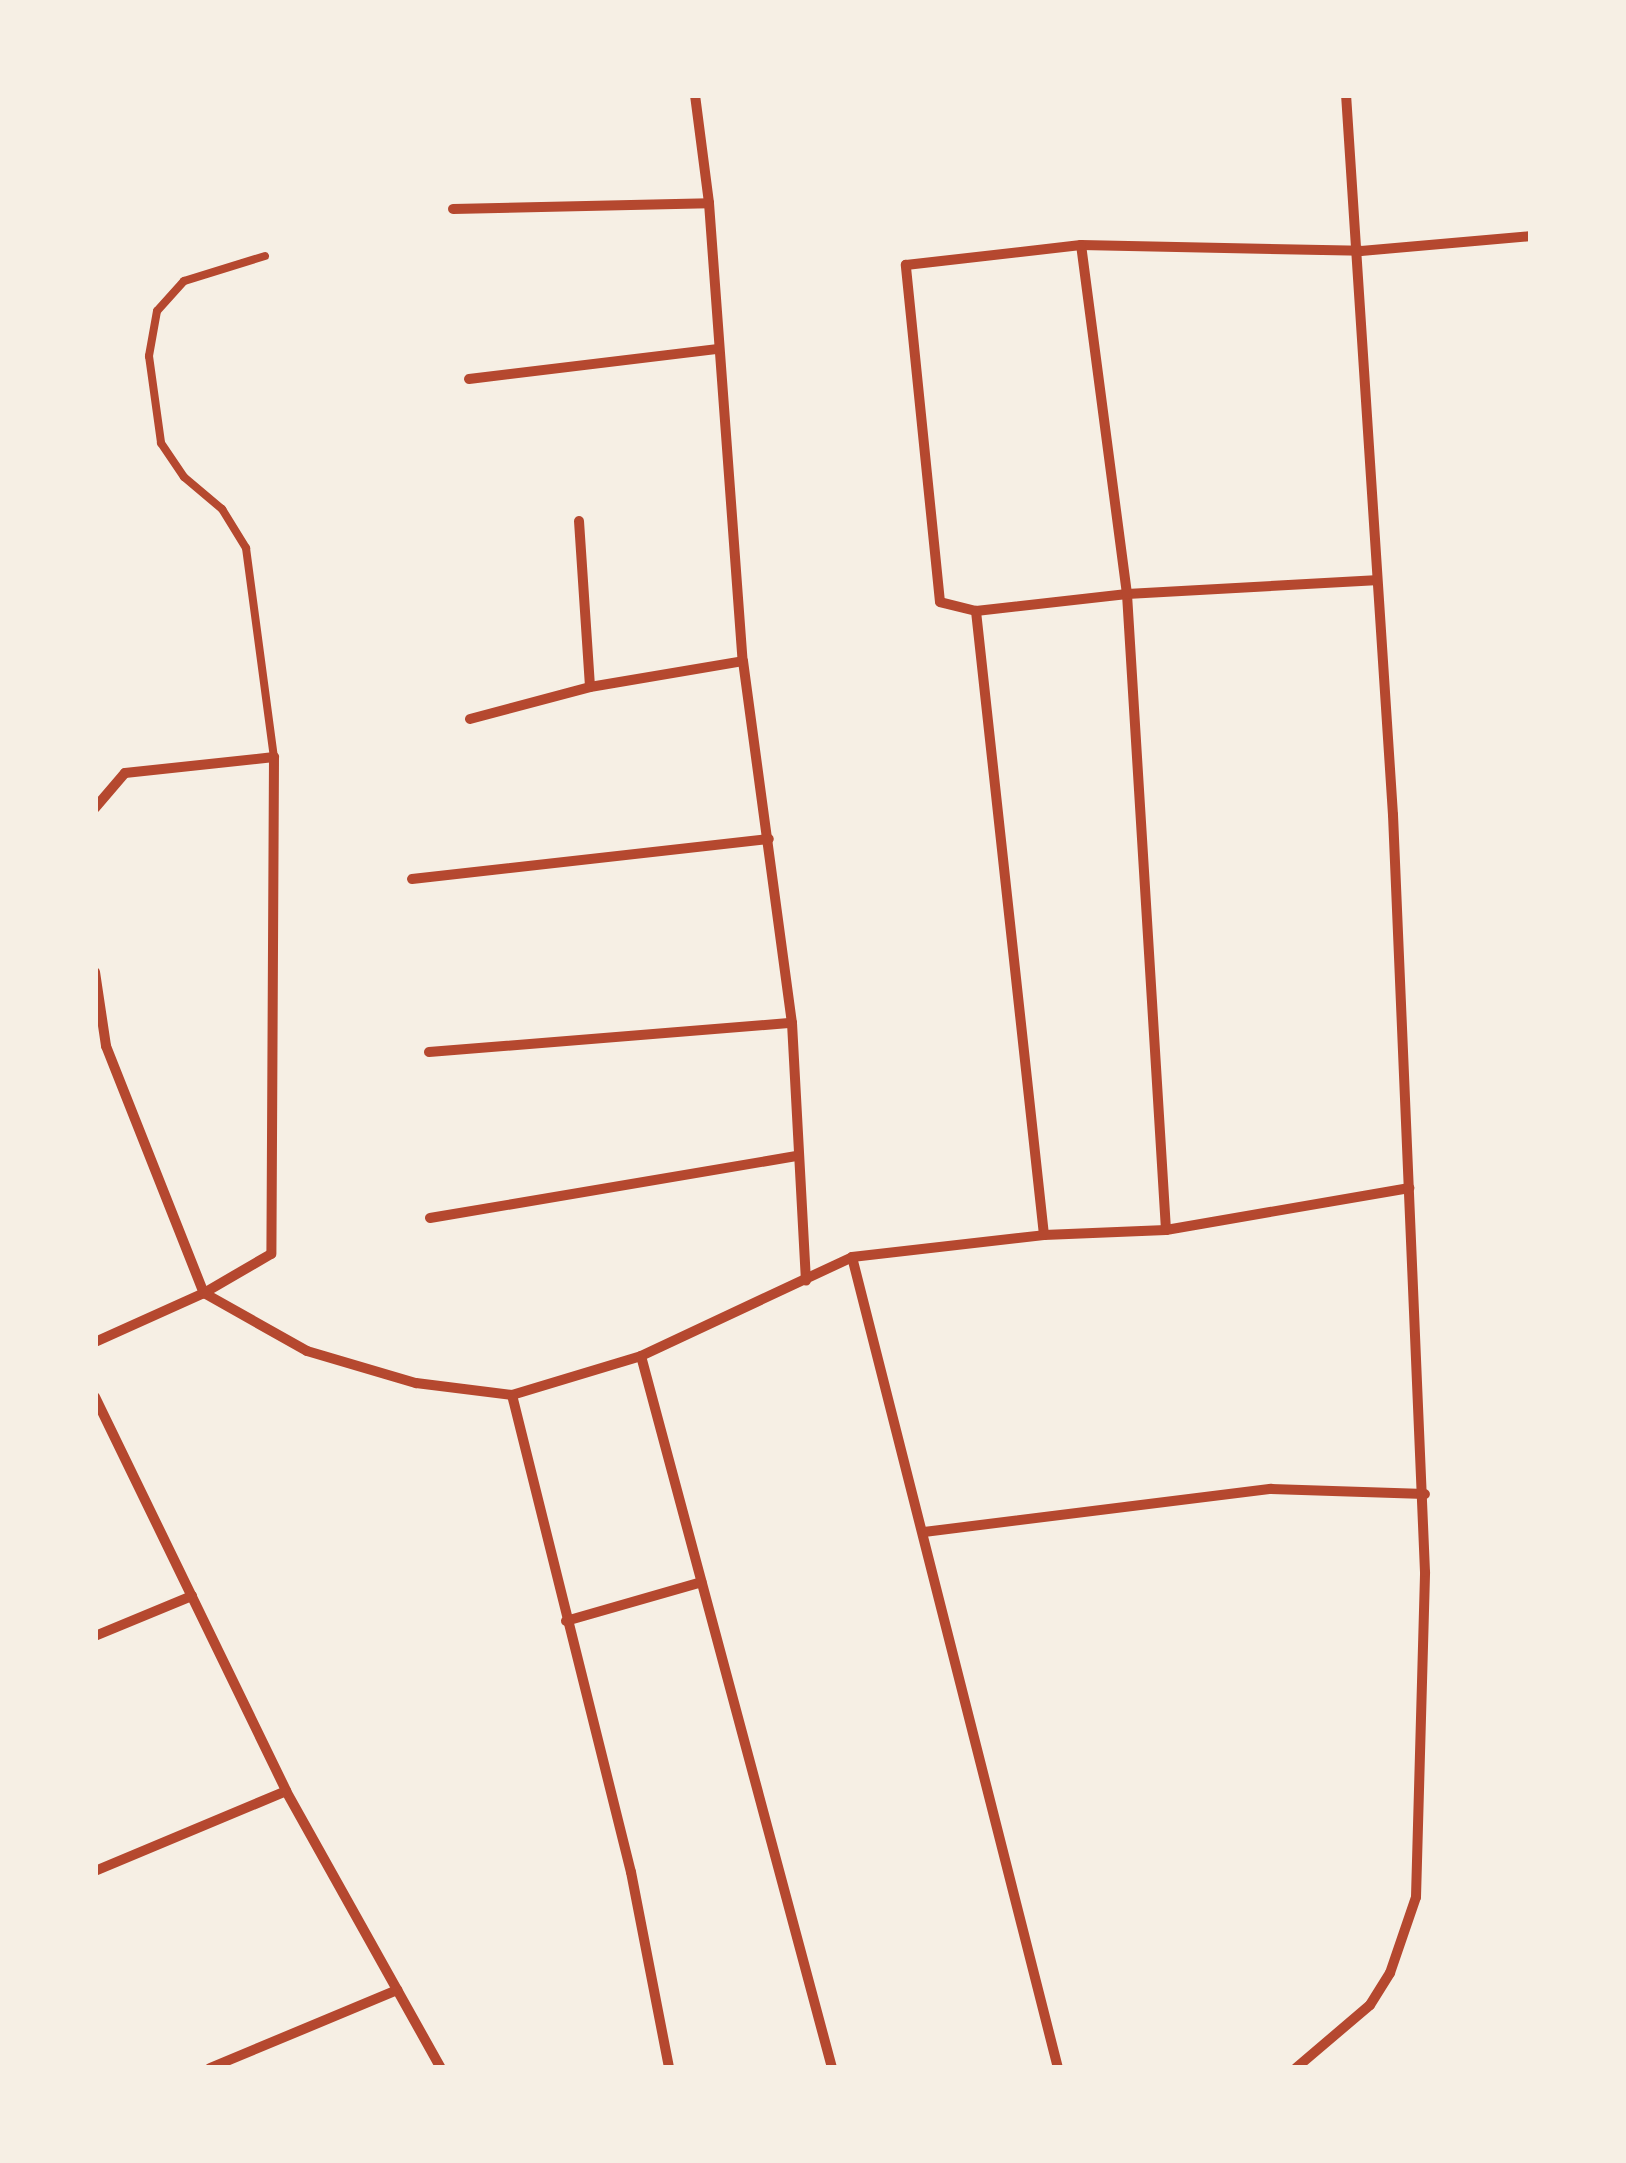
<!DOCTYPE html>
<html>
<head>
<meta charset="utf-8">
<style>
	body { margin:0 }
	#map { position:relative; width:1626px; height:2163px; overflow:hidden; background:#f6efe4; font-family:"PT Serif",serif }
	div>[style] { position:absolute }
	.service>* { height:8px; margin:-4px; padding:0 4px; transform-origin:4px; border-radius:4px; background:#b5482f }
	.minor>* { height:10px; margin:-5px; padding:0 5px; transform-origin:5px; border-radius:5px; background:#b5482f }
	span { translate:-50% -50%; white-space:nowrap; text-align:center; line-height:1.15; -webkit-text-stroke:10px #f6efe4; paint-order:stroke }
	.frame { position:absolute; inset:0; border:98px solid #f6efe4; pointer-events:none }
</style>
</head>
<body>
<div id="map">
	<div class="service">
		<div style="left:265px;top:256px;width:85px;rotate:162.8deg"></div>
		<div style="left:184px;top:281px;width:40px;rotate:132deg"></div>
		<div style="left:157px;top:311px;width:46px;rotate:100.1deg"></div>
		<div style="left:149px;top:356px;width:88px;rotate:82.1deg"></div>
		<div style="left:161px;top:443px;width:41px;rotate:55.9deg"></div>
		<div style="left:184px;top:477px;width:50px;rotate:40.1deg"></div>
		<div style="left:222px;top:509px;width:46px;rotate:58.4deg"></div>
		<div style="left:246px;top:548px;width:211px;rotate:82.4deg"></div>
	</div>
	<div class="minor">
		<div style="left:695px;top:95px;width:109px;rotate:82.6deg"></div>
		<div style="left:709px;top:203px;width:459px;rotate:85.8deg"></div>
		<div style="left:743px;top:661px;width:365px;rotate:82.3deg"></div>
		<div style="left:792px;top:1023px;width:258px;rotate:86.9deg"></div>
		<div style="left:453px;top:209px;width:256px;rotate:-1.3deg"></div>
		<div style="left:469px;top:379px;width:251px;rotate:-6.9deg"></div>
		<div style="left:579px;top:521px;width:166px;rotate:86.2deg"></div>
		<div style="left:976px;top:611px;width:152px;rotate:-6.4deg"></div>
		<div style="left:1127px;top:594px;width:248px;rotate:-3.2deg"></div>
		<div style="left:470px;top:719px;width:124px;rotate:-14.9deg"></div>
		<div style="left:590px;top:687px;width:155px;rotate:-9.6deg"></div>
		<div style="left:95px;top:808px;width:46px;rotate:-49.4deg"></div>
		<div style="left:125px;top:773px;width:150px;rotate:-6.1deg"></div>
		<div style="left:274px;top:757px;width:497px;rotate:90.3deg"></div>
		<div style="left:271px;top:1254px;width:78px;rotate:149.8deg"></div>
		<div style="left:204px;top:1293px;width:120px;rotate:155.8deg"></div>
		<div style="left:412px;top:879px;width:359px;rotate:-6.4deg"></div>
		<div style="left:95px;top:972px;width:75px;rotate:81.5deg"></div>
		<div style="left:106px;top:1046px;width:266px;rotate:68.4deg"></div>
		<div style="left:429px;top:1052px;width:364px;rotate:-4.6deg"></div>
		<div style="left:430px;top:1218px;width:373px;rotate:-9.6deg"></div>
		<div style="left:1166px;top:1230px;width:637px;rotate:-93.51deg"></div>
		<div style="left:1127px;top:594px;width:352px;rotate:-97.5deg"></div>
		<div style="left:1081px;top:245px;width:280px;rotate:1.2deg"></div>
		<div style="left:1361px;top:251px;width:171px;rotate:-5deg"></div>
		<div style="left:1044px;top:1235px;width:628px;rotate:-96.22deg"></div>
		<div style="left:976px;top:611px;width:37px;rotate:-166deg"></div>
		<div style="left:940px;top:602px;width:339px;rotate:-95.8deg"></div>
		<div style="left:906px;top:265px;width:176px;rotate:-6.5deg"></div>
		<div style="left:852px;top:1257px;width:837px;rotate:75.75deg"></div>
		<div style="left:204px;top:1293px;width:118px;rotate:29.4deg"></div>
		<div style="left:307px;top:1351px;width:114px;rotate:16.4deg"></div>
		<div style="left:416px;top:1383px;width:97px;rotate:7.1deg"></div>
		<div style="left:512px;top:1395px;width:135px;rotate:-16.8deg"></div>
		<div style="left:641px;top:1356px;width:233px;rotate:-25.1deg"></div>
		<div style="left:852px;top:1257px;width:193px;rotate:-6.5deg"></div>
		<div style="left:1044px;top:1235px;width:122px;rotate:-2.3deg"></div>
		<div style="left:1166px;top:1230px;width:247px;rotate:-9.8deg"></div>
		<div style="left:641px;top:1356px;width:737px;rotate:74.98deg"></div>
		<div style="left:512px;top:1395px;width:492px;rotate:76deg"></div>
		<div style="left:631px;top:1872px;width:200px;rotate:79deg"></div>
		<div style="left:95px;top:1397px;width:438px;rotate:64.1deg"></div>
		<div style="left:286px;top:1791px;width:317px;rotate:60.8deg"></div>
		<div style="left:924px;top:1532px;width:350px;rotate:-7.1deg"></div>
		<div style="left:1271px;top:1489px;width:154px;rotate:1.9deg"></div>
		<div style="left:566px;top:1621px;width:141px;rotate:-16deg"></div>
		<div style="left:95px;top:1636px;width:105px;rotate:-22.4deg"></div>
		<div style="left:95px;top:1871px;width:207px;rotate:-22.7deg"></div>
		<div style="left:210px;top:2068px;width:203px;rotate:-22.6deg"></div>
		<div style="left:1296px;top:2068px;width:97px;rotate:-40.4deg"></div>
		<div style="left:1370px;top:2005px;width:38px;rotate:-58deg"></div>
		<div style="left:1390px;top:1973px;width:80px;rotate:-71.1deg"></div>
		<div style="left:1416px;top:1897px;width:325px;rotate:-88.4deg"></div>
		<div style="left:1425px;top:1572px;width:758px;rotate:-92.42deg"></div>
		<div style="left:1393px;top:815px;width:722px;rotate:-93.73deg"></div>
	</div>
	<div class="frame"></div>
</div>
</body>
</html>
